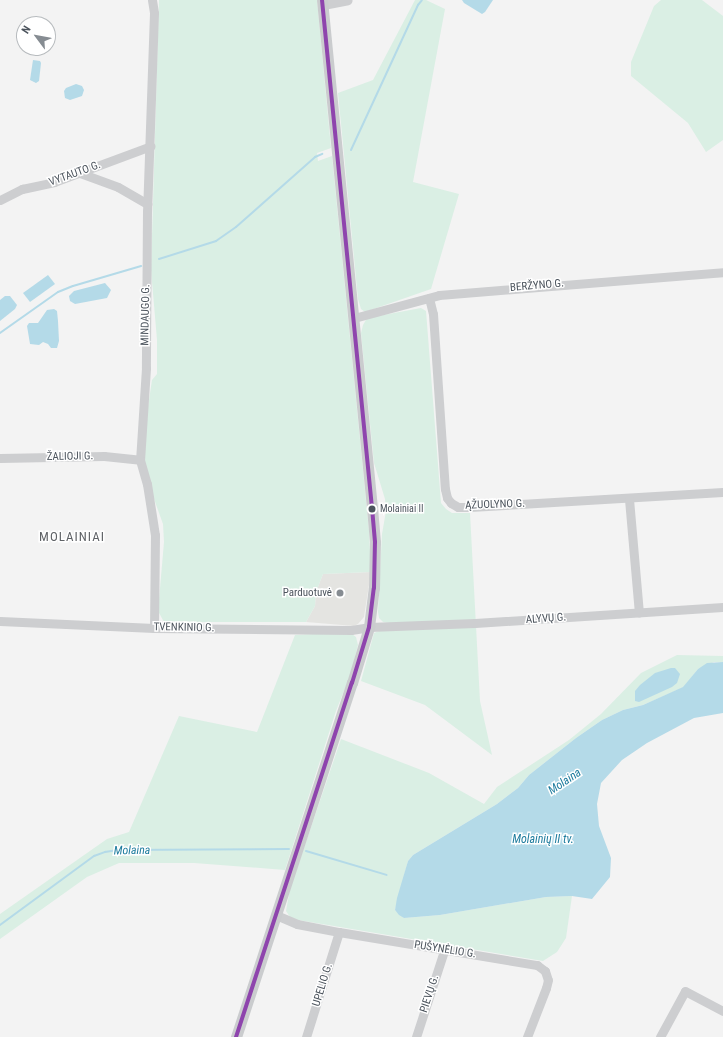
<!DOCTYPE html>
<html>
<head>
<meta charset="utf-8">
<style>
	body { margin:0 }
	#map { position:relative; width:723px; height:1037px; overflow:hidden; background:#f3f3f3; font-family:"Roboto Condensed",sans-serif }
	div>[style] { position:absolute }
	.commercial>* { inset:0; background:#e4e4e1 }
	.green>* { inset:0; background:#daefe4 }
	.water>* { inset:0; background:#b4dae8 }
	.stream>* { height:2px; margin:-1px; padding:0 1px; transform-origin:1px; border-radius:1px; background:#b4dae8 }
	.minor>* { height:9px; margin:-4.5px; padding:0 4.5px; transform-origin:4.5px; border-radius:4.5px; background:#cdced0 }
	.major>* { height:11px; margin:-5.5px; padding:0 5.5px; transform-origin:5.5px; border-radius:5.5px; background:#caccce }
	.bus-1>* { height:4px; margin:-2px; padding:0 2px; transform-origin:2px; border-radius:2px; background:#8e44ad }
	.dots>* { width:11px; height:11px; translate:-50% -50%; box-sizing:border-box; border:2px solid #fff; border-radius:50% }
	span { translate:-50% -50%; white-space:nowrap; text-align:center; line-height:1.15; -webkit-text-stroke:3px #fff; paint-order:stroke }
	.bus-label { font-size:10px; color:#4c545d }
	.left { translate:0 -50%; text-align:left }
	.street-label { font-size:11px; color:#4c545d }
	.poi-label { font-size:11px; color:#4c545d }
	.right { translate:-100% -50%; text-align:right }
	.water-label { font-size:12px; color:#1e7c9e; font-style:italic }
	.quarter-label { font-size:13px; color:#5f6266; letter-spacing:1px }
	.north { position:absolute; left:16px; top:16px; width:40px; height:40px; box-sizing:border-box; background:#fff; border:1px solid #b7bbbe; border-radius:50%; rotate:302deg; font-size:11px; font-weight:700; line-height:16px; text-align:center; color:#4c545d }
	.north::after { content:''; display:block; margin:auto; width:14px; height:18px; background:#868c92; clip-path:polygon(50% 0,100% 100%,50% 72%,0 100%) }
</style>
</head>
<body>
<div id="map">
	<div class="commercial">
		<div style="clip-path:polygon(371px 572px,364px 617px,358px 624px,354px 626px,306px 622px,315px 606px,316px 592px,323px 574px)"></div>
	</div>
	<div class="green">
		<div style="clip-path:polygon(159px 0,317px 0,331px 148px,317px 153px,318px 161px,332px 156px,369px 531px,371px 572px,323px 574px,316px 592px,315px 606px,306px 622px,164px 622px,158px 611px,164px 542px,163px 524px,140px 460px,152px 380px,157px 374px,157px 340px,151px 270px)"></div>
		<div style="clip-path:polygon(415px 0,426px 0,445px 9px,413px 182px,459px 194px,431px 289px,365px 312px,361px 309px,358px 299px,338px 93px,373px 80px)"></div>
		<div style="clip-path:polygon(661px 0,702px 0,723px 16px,723px 140px,706px 152px,688px 123px,631px 76px,631px 62px,654px 6px)"></div>
		<div style="clip-path:polygon(421px 308px,426px 311px,441px 503px,446px 509px,452px 513px,470px 513px,480px 701px,492px 755px,425px 705px,361px 681px,374px 633px,384px 629px,390px 623px,383px 622px,379px 618px,378px 612px,382px 534px,386px 511px,385px 499px,374px 463px,361px 333px,363px 325px,367px 318px)"></div>
		<div style="clip-path:polygon(349px 632px,356px 637px,358px 645px,351px 673px,336px 711px,285px 870px,194px 863px,119px 863px,87px 877px,0 939px,0 914px,107px 839px,129px 832px,179px 716px,257px 732px,295px 635px)"></div>
		<div style="clip-path:polygon(677px 655px,723px 656px,723px 662px,714px 662px,698px 669px,684px 687px,643px 705px,623px 710px,602px 720px,576px 738px,529px 775px,518px 788px,497px 804px,413px 855px,408px 861px,395px 910px,404px 918px,440px 915px,546px 897px,572px 896px,566px 938px,557px 952px,543px 961px,298px 920px,290px 917px,286px 911px,290px 889px,341px 739px,429px 773px,484px 804px,497px 787px,569px 740px,601px 714px,641px 673px)"></div>
	</div>
	<div class="water">
		<div style="clip-path:polygon(462px 0,493px 0,485px 12px,482px 14px,464px 3px)"></div>
		<div style="clip-path:polygon(33px 60px,40px 61px,41px 63px,39px 81px,36px 83px,30px 80px)"></div>
		<div style="clip-path:polygon(76px 84px,82px 86px,84px 90px,82px 96px,70px 100px,65px 98px,64px 91px,66px 88px)"></div>
		<div style="clip-path:polygon(48px 275px,55px 284px,30px 302px,23px 293px)"></div>
		<div style="clip-path:polygon(105px 283px,111px 290px,107px 298px,75px 304px,70px 301px,69px 296px,74px 291px)"></div>
		<div style="clip-path:polygon(5px 296px,10px 296px,17px 305px,15px 309px,0 321px,0 300px)"></div>
		<div style="clip-path:polygon(54px 309px,57px 311px,58px 321px,59px 341px,57px 348px,51px 348px,48px 344px,43px 342px,39px 345px,30px 344px,27px 326px,29px 323px,38px 323px,47px 310px)"></div>
		<div style="clip-path:polygon(723px 662px,723px 713px,694px 718px,647px 743px,622px 760px,601px 783px,597px 804px,599px 826px,611px 858px,610px 877px,592px 899px,572px 896px,546px 897px,440px 915px,404px 918px,399px 915px,395px 910px,397px 898px,408px 861px,413px 855px,497px 804px,518px 788px,529px 775px,576px 738px,602px 720px,623px 710px,643px 705px,683px 687px,698px 669px,707px 663px)"></div>
		<div style="clip-path:polygon(671px 668px,675px 668px,680px 674px,677px 683px,672px 687px,639px 702px,635px 701px,635px 691px,640px 685px,655px 673px)"></div>
	</div>
	<div class="stream">
		<div style="left:351px;top:150px;width:160px;rotate:-65.2deg"></div>
		<div style="left:418px;top:5px;width:6px;rotate:-51deg"></div>
		<div style="left:159px;top:259px;width:60px;rotate:-17.5deg"></div>
		<div style="left:216px;top:241px;width:24px;rotate:-35deg"></div>
		<div style="left:236px;top:227px;width:106px;rotate:-41.5deg"></div>
		<div style="left:315px;top:157px;width:8px;rotate:-23deg"></div>
		<div style="left:0;top:333px;width:71px;rotate:-35.3deg"></div>
		<div style="left:58px;top:292px;width:16px;rotate:-22deg"></div>
		<div style="left:73px;top:286px;width:71px;rotate:-16.4deg"></div>
		<div style="left:306px;top:851px;width:84px;rotate:16.5deg"></div>
		<div style="left:0;top:925px;width:117px;rotate:-36.3deg"></div>
		<div style="left:94px;top:856px;width:12px;rotate:-20deg"></div>
		<div style="left:105px;top:852px;width:13px;rotate:-9deg"></div>
		<div style="left:118px;top:850px;width:171px;rotate:-0.3deg"></div>
	</div>
	<div class="minor">
		<div style="left:152px;top:0;width:13px;rotate:81deg"></div>
		<div style="left:154px;top:13px;width:198px;rotate:92deg"></div>
		<div style="left:147px;top:211px;width:157px;rotate:90.4deg"></div>
		<div style="left:146px;top:368px;width:92px;rotate:93.7deg"></div>
		<div style="left:140px;top:460px;width:25px;rotate:74deg"></div>
		<div style="left:147px;top:484px;width:52px;rotate:81.1deg"></div>
		<div style="left:155px;top:535px;width:93px;rotate:90.6deg"></div>
		<div style="left:323px;top:5px;width:25px;rotate:-11deg"></div>
		<div style="left:80px;top:173px;width:40px;rotate:20.2deg"></div>
		<div style="left:118px;top:187px;width:34px;rotate:30deg"></div>
		<div style="left:0;top:200px;width:25px;rotate:-27deg"></div>
		<div style="left:22px;top:189px;width:33px;rotate:-12deg"></div>
		<div style="left:54px;top:182px;width:103px;rotate:-20.4deg"></div>
		<div style="left:429px;top:298px;width:16px;rotate:76deg"></div>
		<div style="left:433px;top:314px;width:175px;rotate:86.1deg"></div>
		<div style="left:445px;top:489px;width:9px;rotate:77deg"></div>
		<div style="left:447px;top:498px;width:6px;rotate:51deg"></div>
		<div style="left:451px;top:503px;width:8px;rotate:30deg"></div>
		<div style="left:458px;top:507px;width:12px"></div>
		<div style="left:470px;top:507px;width:253px;rotate:-3.4deg"></div>
		<div style="left:354px;top:318px;width:88px;rotate:-15.1deg"></div>
		<div style="left:439px;top:295px;width:285px;rotate:-4.6deg"></div>
		<div style="left:0;top:458px;width:104px;rotate:-1.1deg"></div>
		<div style="left:104px;top:456px;width:36px;rotate:6deg"></div>
		<div style="left:629px;top:499px;width:114px;rotate:85deg"></div>
		<div style="left:0;top:621px;width:154px;rotate:2.6deg"></div>
		<div style="left:154px;top:628px;width:197px;rotate:0.6deg"></div>
		<div style="left:351px;top:630px;width:18px;rotate:-9deg"></div>
		<div style="left:369px;top:627px;width:106px;rotate:-2.2deg"></div>
		<div style="left:475px;top:623px;width:249px;rotate:-3.7deg"></div>
		<div style="left:276px;top:915px;width:23px;rotate:23deg"></div>
		<div style="left:297px;top:924px;width:43px;rotate:10.8deg"></div>
		<div style="left:339px;top:932px;width:201px;rotate:9.5deg"></div>
		<div style="left:537px;top:965px;width:10px;rotate:37deg"></div>
		<div style="left:545px;top:971px;width:9px;rotate:72deg"></div>
		<div style="left:548px;top:980px;width:8px;rotate:104deg"></div>
		<div style="left:546px;top:988px;width:53px;rotate:111.2deg"></div>
		<div style="left:306px;top:1037px;width:110px;rotate:-72.6deg"></div>
		<div style="left:416px;top:1037px;width:90px;rotate:-72deg"></div>
		<div style="left:660px;top:1037px;width:52px;rotate:-61.5deg"></div>
		<div style="left:685px;top:991px;width:43px;rotate:27.8deg"></div>
	</div>
	<div class="major">
		<div style="left:236px;top:1037px;width:373px;rotate:-71.9deg"></div>
		<div style="left:352px;top:683px;width:59px;rotate:-73.1deg"></div>
		<div style="left:369px;top:627px;width:39px;rotate:-83deg"></div>
		<div style="left:374px;top:588px;width:46px;rotate:-88.8deg"></div>
		<div style="left:375px;top:542px;width:34px;rotate:-95deg"></div>
		<div style="left:372px;top:508px;width:510px;rotate:-95.62deg"></div>
	</div>
	<div class="bus-1">
		<div style="left:236px;top:1037px;width:373px;rotate:-71.9deg"></div>
		<div style="left:352px;top:683px;width:59px;rotate:-73.1deg"></div>
		<div style="left:369px;top:627px;width:39px;rotate:-83deg"></div>
		<div style="left:374px;top:588px;width:46px;rotate:-88.8deg"></div>
		<div style="left:375px;top:542px;width:34px;rotate:-95deg"></div>
		<div style="left:372px;top:508px;width:510px;rotate:-95.62deg"></div>
	</div>
	<div class="dots">
		<div style="left:372px;top:509px;background:#4c545d"></div>
		<div style="left:340px;top:593px;background:#868c92"></div>
	</div>
	<div class="bus-label">
		<span class="left" style="left:380px;top:509px">Molainiai II</span>
	</div>
	<div class="street-label">
		<span style="left:75px;top:174px;rotate:-20deg">VYTAUTO G.</span>
		<span style="left:537px;top:286px;rotate:-5deg">BERŽYNO G.</span>
		<span style="left:146px;top:315px;rotate:-89deg">MINDAUGO G.</span>
		<span style="left:70px;top:457px;rotate:-1deg">ŽALIOJI G.</span>
		<span style="left:495px;top:505px;rotate:-2deg">ĄŽUOLYNO G.</span>
		<span style="left:546px;top:619px;rotate:-4deg">ALYVŲ G.</span>
		<span style="left:184px;top:628px;rotate:1deg">TVENKINIO G.</span>
		<span style="left:445px;top:950px;rotate:9deg">PUŠYNĖLIO G.</span>
		<span style="left:323px;top:985px;rotate:-73deg">UPELIO G.</span>
		<span style="left:430px;top:994px;rotate:-72deg">PIEVŲ G.</span>
	</div>
	<div class="poi-label">
		<span class="right" style="left:332px;top:593px">Parduotuvė</span>
	</div>
	<div class="water-label">
		<span style="left:565px;top:782px;rotate:-34deg">Molaina</span>
		<span style="left:543px;top:840px">Molainių II tv.</span>
		<span style="left:132px;top:851px;rotate:-1deg">Molaina</span>
	</div>
	<div class="quarter-label">
		<span style="left:72px;top:537px">MOLAINIAI</span>
	</div>
	<div class="north">N</div>
</div>
</body>
</html>
